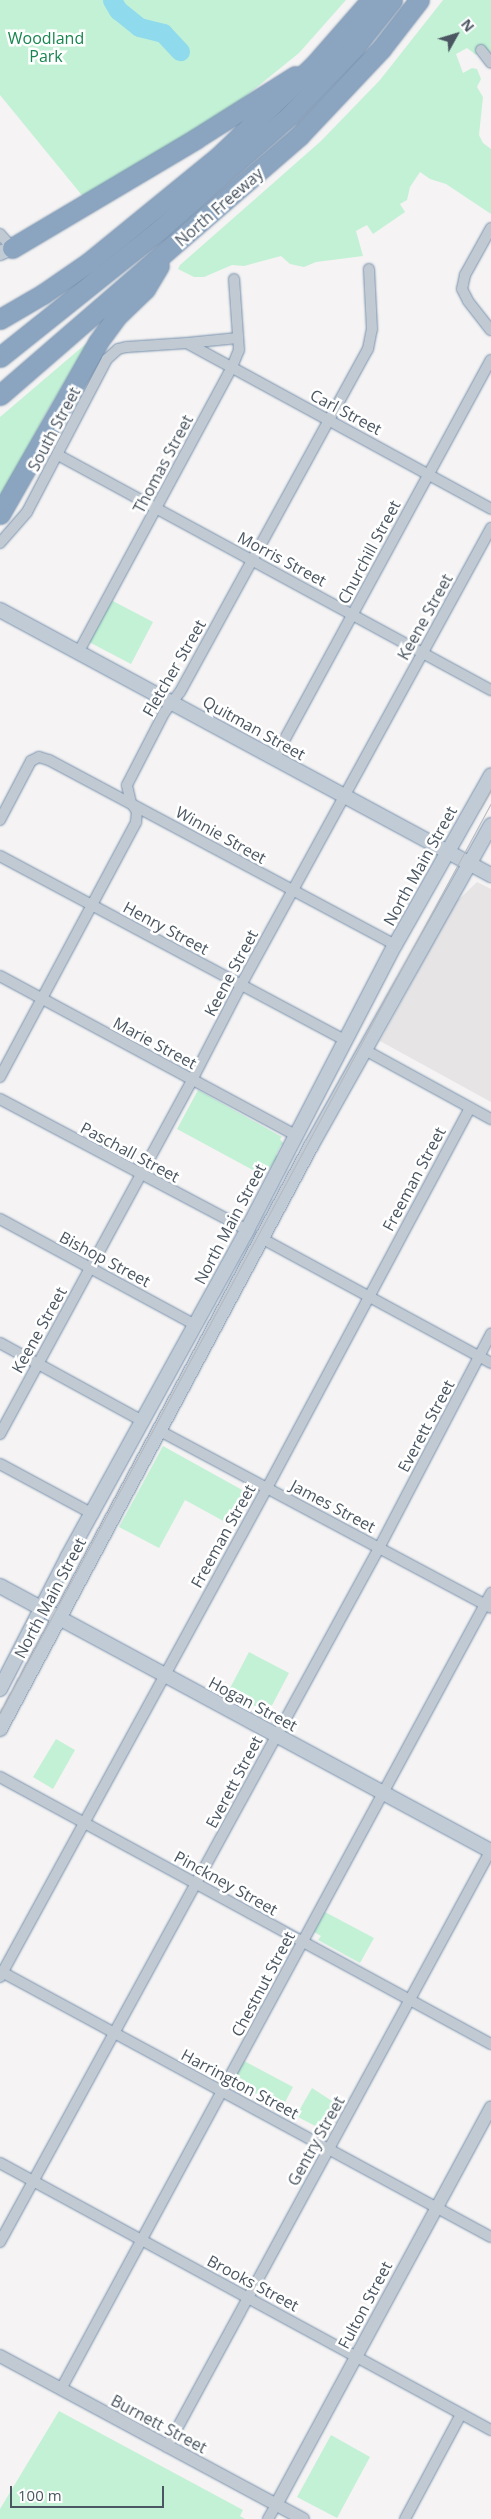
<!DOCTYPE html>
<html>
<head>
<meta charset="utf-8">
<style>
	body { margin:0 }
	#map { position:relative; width:491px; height:2519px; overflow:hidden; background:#f5f3f3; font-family:"Open Sans",sans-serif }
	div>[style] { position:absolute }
	.education>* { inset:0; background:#e6e4e5 }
	.green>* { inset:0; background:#c3f1d5 }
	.river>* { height:19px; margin:-9.5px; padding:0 9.5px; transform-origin:9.5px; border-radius:9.5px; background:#90daee }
	.roads { filter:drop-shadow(0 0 1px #7690ad) drop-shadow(0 0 1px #7690ad) }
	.minor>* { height:10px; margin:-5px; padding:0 5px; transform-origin:5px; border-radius:5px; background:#c1cad2 }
	.tertiary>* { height:12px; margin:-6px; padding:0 6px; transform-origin:6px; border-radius:6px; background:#c1cad2 }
	.secondary>* { height:14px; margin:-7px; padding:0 7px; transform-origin:7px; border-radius:7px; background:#c1cbd6 }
	.motorway>* { height:19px; margin:-9.5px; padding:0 9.5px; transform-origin:9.5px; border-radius:9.5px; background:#8ba5c1 }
	.tram>* { height:1px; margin:-0.5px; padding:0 0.5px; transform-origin:0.5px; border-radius:0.5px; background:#b5b8bd }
	span { translate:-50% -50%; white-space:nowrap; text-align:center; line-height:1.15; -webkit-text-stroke:5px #fff; paint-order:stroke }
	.park-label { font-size:16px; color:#17864f }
	.street-label { font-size:16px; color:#4a5661 }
	.north { position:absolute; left:431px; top:10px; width:50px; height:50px; -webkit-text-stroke:4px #fff; paint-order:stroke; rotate:51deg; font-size:14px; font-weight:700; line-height:20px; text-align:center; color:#4a5661 }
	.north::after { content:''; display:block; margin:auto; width:18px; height:22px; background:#4a5661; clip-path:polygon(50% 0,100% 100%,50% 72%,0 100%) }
	.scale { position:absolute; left:10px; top:2486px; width:154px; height:22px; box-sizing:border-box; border:2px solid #4a5661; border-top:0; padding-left:6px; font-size:15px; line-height:18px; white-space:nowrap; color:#4a5661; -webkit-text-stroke:4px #fff; paint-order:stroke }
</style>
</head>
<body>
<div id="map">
	<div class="education">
		<div style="clip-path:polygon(477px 882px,491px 889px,491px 1102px,380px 1041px,456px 902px)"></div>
	</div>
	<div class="green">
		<div style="clip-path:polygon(0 0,346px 0,299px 53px,225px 113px,85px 199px,0 95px)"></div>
		<div style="clip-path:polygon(443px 0,491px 0,491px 53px,481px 48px,476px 55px,467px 48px,456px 54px,463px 73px,472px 68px,477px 69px,481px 79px,477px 87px,483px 97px,479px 135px,483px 143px,491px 149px,491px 214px,446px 184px,430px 179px,420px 172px,410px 187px,407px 200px,400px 204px,405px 212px,373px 234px,367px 225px,356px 231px,363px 256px,316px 262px,304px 267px,290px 264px,281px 256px,244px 266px,232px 265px,204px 277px,194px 277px,178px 269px,180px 265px,321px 141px,380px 80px)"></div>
		<div style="clip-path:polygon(88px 342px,45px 415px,0 500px,0 417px)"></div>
		<div style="clip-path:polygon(111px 600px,153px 622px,131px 664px,89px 642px)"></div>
		<div style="clip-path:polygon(198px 1090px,282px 1137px,280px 1139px,284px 1144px,281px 1145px,276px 1155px,278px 1156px,264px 1176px,177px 1129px)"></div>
		<div style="clip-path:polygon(163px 1446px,244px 1491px,227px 1523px,185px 1500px,159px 1548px,119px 1527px)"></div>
		<div style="clip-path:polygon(249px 1652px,289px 1673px,268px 1713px,228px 1692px)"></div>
		<div style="clip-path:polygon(56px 1739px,75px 1750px,53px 1789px,33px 1777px)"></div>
		<div style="clip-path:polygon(325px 1912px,374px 1938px,360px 1963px,318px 1940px,321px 1936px,314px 1932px)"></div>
		<div style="clip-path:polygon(244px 2061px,293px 2087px,282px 2108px,233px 2081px)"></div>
		<div style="clip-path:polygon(312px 2088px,338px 2105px,325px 2131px,296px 2116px)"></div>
		<div style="clip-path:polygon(59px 2411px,243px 2510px,240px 2516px,245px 2519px,0 2519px,0 2509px)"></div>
		<div style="clip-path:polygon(331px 2435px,370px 2457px,337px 2518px,297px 2497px)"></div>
	</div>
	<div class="river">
		<div style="left:112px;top:0;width:12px;rotate:59deg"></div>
		<div style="left:118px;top:10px;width:27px;rotate:39deg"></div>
		<div style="left:139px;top:27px;width:25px;rotate:14deg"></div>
		<div style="left:163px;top:33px;width:25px;rotate:47deg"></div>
	</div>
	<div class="roads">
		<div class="minor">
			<div style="left:481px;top:50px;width:16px;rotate:52deg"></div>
			<div style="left:491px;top:228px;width:54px;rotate:119deg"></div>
			<div style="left:465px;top:275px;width:14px;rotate:102deg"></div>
			<div style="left:462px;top:289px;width:13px;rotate:63deg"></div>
			<div style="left:468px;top:301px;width:37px;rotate:52deg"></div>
			<div style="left:0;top:234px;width:18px;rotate:49deg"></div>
			<div style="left:187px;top:343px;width:51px;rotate:-5.6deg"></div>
			<div style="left:58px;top:455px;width:493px;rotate:28.5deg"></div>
			<div style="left:0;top:543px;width:41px;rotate:-48.9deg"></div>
			<div style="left:27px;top:512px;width:173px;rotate:-62.4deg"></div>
			<div style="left:107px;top:359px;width:15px;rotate:-42deg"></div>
			<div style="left:118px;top:349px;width:9px;rotate:-13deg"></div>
			<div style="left:127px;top:347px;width:60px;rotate:-3.8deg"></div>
			<div style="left:187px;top:343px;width:346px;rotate:28.6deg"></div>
			<div style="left:78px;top:653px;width:325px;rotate:-61.7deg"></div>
			<div style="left:232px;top:367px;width:18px;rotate:-68deg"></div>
			<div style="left:239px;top:350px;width:71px;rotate:-94deg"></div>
			<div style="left:274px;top:759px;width:454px;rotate:-61.5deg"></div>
			<div style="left:0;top:820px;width:67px;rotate:-62.3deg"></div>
			<div style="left:31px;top:761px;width:9px;rotate:-27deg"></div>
			<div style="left:39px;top:757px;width:10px;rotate:17deg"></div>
			<div style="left:49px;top:760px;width:392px;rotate:28.1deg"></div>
			<div style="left:0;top:856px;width:392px;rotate:28.1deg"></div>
			<div style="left:0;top:976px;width:337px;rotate:28.3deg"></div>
			<div style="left:365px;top:1050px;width:144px;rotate:28.7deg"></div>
			<div style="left:0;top:1077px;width:289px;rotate:-61.9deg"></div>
			<div style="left:136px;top:822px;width:11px;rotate:-85deg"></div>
			<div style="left:137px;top:811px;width:10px;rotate:-127deg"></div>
			<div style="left:131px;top:803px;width:18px;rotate:-103deg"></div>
			<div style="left:127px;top:785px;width:81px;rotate:-62.8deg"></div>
			<div style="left:164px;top:713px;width:26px;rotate:-53deg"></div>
			<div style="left:180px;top:692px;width:391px;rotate:-61.3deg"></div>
			<div style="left:368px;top:349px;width:20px;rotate:-79deg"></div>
			<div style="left:372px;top:329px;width:60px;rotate:-92.9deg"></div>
			<div style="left:0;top:1099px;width:280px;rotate:27.9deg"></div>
			<div style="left:0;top:1219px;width:222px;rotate:28.5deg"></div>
			<div style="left:261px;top:1238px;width:262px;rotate:28.5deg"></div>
			<div style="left:0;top:1343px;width:164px;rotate:28.7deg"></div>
			<div style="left:160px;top:1431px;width:375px;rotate:28.1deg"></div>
			<div style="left:0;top:1434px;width:403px;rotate:-61.5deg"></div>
			<div style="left:192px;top:1080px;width:107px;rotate:-62.7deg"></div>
			<div style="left:241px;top:985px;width:521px;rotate:-61.32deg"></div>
			<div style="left:0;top:1464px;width:106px;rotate:28.3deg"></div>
			<div style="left:0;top:1777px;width:559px;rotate:28.54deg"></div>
			<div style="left:0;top:1971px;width:558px;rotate:28.45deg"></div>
			<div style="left:0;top:1977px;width:557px;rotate:-61.36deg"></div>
			<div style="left:267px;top:1488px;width:431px;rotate:-61.9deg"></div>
			<div style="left:0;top:2163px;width:559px;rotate:28.54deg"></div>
			<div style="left:0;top:2242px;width:791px;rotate:-61.36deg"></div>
			<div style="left:379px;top:1548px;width:242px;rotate:-62.4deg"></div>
			<div style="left:61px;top:2389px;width:905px;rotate:-61.62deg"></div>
			<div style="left:167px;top:2447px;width:679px;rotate:-61.51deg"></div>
			<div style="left:268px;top:2519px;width:16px;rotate:-60deg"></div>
			<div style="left:405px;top:2519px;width:119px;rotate:-61.9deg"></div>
		</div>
		<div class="tertiary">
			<div style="left:0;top:2356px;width:344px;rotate:28.3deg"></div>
			<div style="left:276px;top:2505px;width:452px;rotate:-61.6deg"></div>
		</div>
		<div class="secondary">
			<div style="left:0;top:253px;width:13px;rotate:-23deg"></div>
			<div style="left:0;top:610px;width:558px;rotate:28.36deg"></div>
			<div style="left:0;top:1586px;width:558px;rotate:28.36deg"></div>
			<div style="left:0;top:1689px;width:149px;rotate:-62.9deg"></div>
			<div style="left:68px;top:1556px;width:372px;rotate:-61.2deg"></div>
			<div style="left:247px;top:1230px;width:321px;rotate:-62.6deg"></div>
			<div style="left:395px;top:945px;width:195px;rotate:-60.5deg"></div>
			<div style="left:0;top:1729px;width:661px;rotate:-61.92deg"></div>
			<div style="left:311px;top:1146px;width:368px;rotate:-60.7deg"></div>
		</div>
		<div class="motorway">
			<div style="left:12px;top:248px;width:215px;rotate:-30.7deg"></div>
			<div style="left:197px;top:138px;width:116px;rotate:-32.3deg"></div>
			<div style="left:0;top:319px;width:50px;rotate:-30.2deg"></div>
			<div style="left:43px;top:294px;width:55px;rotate:-34.6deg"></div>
			<div style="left:88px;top:263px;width:168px;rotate:-39.2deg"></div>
			<div style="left:218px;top:157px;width:134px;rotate:-43.8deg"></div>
			<div style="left:315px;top:64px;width:85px;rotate:-48.8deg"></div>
			<div style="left:0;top:357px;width:202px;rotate:-38.6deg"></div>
			<div style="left:158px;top:231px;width:176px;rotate:-41.3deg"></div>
			<div style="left:290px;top:115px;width:91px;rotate:-46.3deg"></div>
			<div style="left:353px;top:49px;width:63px;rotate:-51.5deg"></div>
			<div style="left:0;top:395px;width:396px;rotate:-40.9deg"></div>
			<div style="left:299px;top:136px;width:120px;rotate:-46.7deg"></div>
			<div style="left:381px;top:49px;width:62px;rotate:-52.2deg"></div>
			<div style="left:0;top:514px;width:198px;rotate:-60.3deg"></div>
			<div style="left:98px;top:342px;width:32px;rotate:-54deg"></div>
			<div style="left:117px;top:316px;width:39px;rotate:-44deg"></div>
			<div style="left:145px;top:289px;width:27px;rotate:-59deg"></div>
		</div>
	</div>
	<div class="tram">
		<div style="left:480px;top:809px;width:22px;rotate:-60deg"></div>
		<div style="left:0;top:1713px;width:1034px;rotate:-61.65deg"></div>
	</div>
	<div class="park-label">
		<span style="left:46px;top:47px">Woodland<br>Park</span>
	</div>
	<div class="street-label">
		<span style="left:219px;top:207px;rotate:-41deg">North Freeway</span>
		<span style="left:346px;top:412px;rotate:28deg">Carl Street</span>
		<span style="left:54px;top:429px;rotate:-62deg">South Street</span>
		<span style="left:163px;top:464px;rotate:-62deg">Thomas Street</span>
		<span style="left:369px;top:552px;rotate:-62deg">Churchill Street</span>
		<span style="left:282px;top:559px;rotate:28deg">Morris Street</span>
		<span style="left:425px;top:617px;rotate:-61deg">Keene Street</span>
		<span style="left:174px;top:668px;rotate:-60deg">Fletcher Street</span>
		<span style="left:254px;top:728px;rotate:29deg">Quitman Street</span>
		<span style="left:221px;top:835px;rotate:29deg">Winnie Street</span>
		<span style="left:420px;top:866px;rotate:-61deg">North Main Street</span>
		<span style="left:166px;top:928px;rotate:28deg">Henry Street</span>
		<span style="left:231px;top:973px;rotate:-62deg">Keene Street</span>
		<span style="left:155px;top:1043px;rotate:28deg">Marie Street</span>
		<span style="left:130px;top:1152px;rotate:28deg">Paschall Street</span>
		<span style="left:414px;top:1179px;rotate:-62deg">Freeman Street</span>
		<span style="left:230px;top:1224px;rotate:-62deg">North Main Street</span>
		<span style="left:105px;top:1259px;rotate:28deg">Bishop Street</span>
		<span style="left:39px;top:1330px;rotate:-61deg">Keene Street</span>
		<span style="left:426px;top:1426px;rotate:-62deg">Everett Street</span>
		<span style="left:333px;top:1506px;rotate:28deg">James Street</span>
		<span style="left:223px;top:1536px;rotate:-61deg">Freeman Street</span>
		<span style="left:50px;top:1598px;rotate:-62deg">North Main Street</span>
		<span style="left:253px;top:1704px;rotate:28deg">Hogan Street</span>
		<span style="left:234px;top:1782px;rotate:-62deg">Everett Street</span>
		<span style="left:226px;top:1883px;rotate:29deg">Pinckney Street</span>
		<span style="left:263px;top:1984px;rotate:-62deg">Chestnut Street</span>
		<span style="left:240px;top:2084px;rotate:28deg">Harrington Street</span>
		<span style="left:316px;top:2141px;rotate:-61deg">Gentry Street</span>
		<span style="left:253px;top:2283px;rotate:28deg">Brooks Street</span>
		<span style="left:365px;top:2305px;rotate:-62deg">Fulton Street</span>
		<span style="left:159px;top:2424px;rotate:28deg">Burnett Street</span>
	</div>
	<div class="north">N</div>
	<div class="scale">100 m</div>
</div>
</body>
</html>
